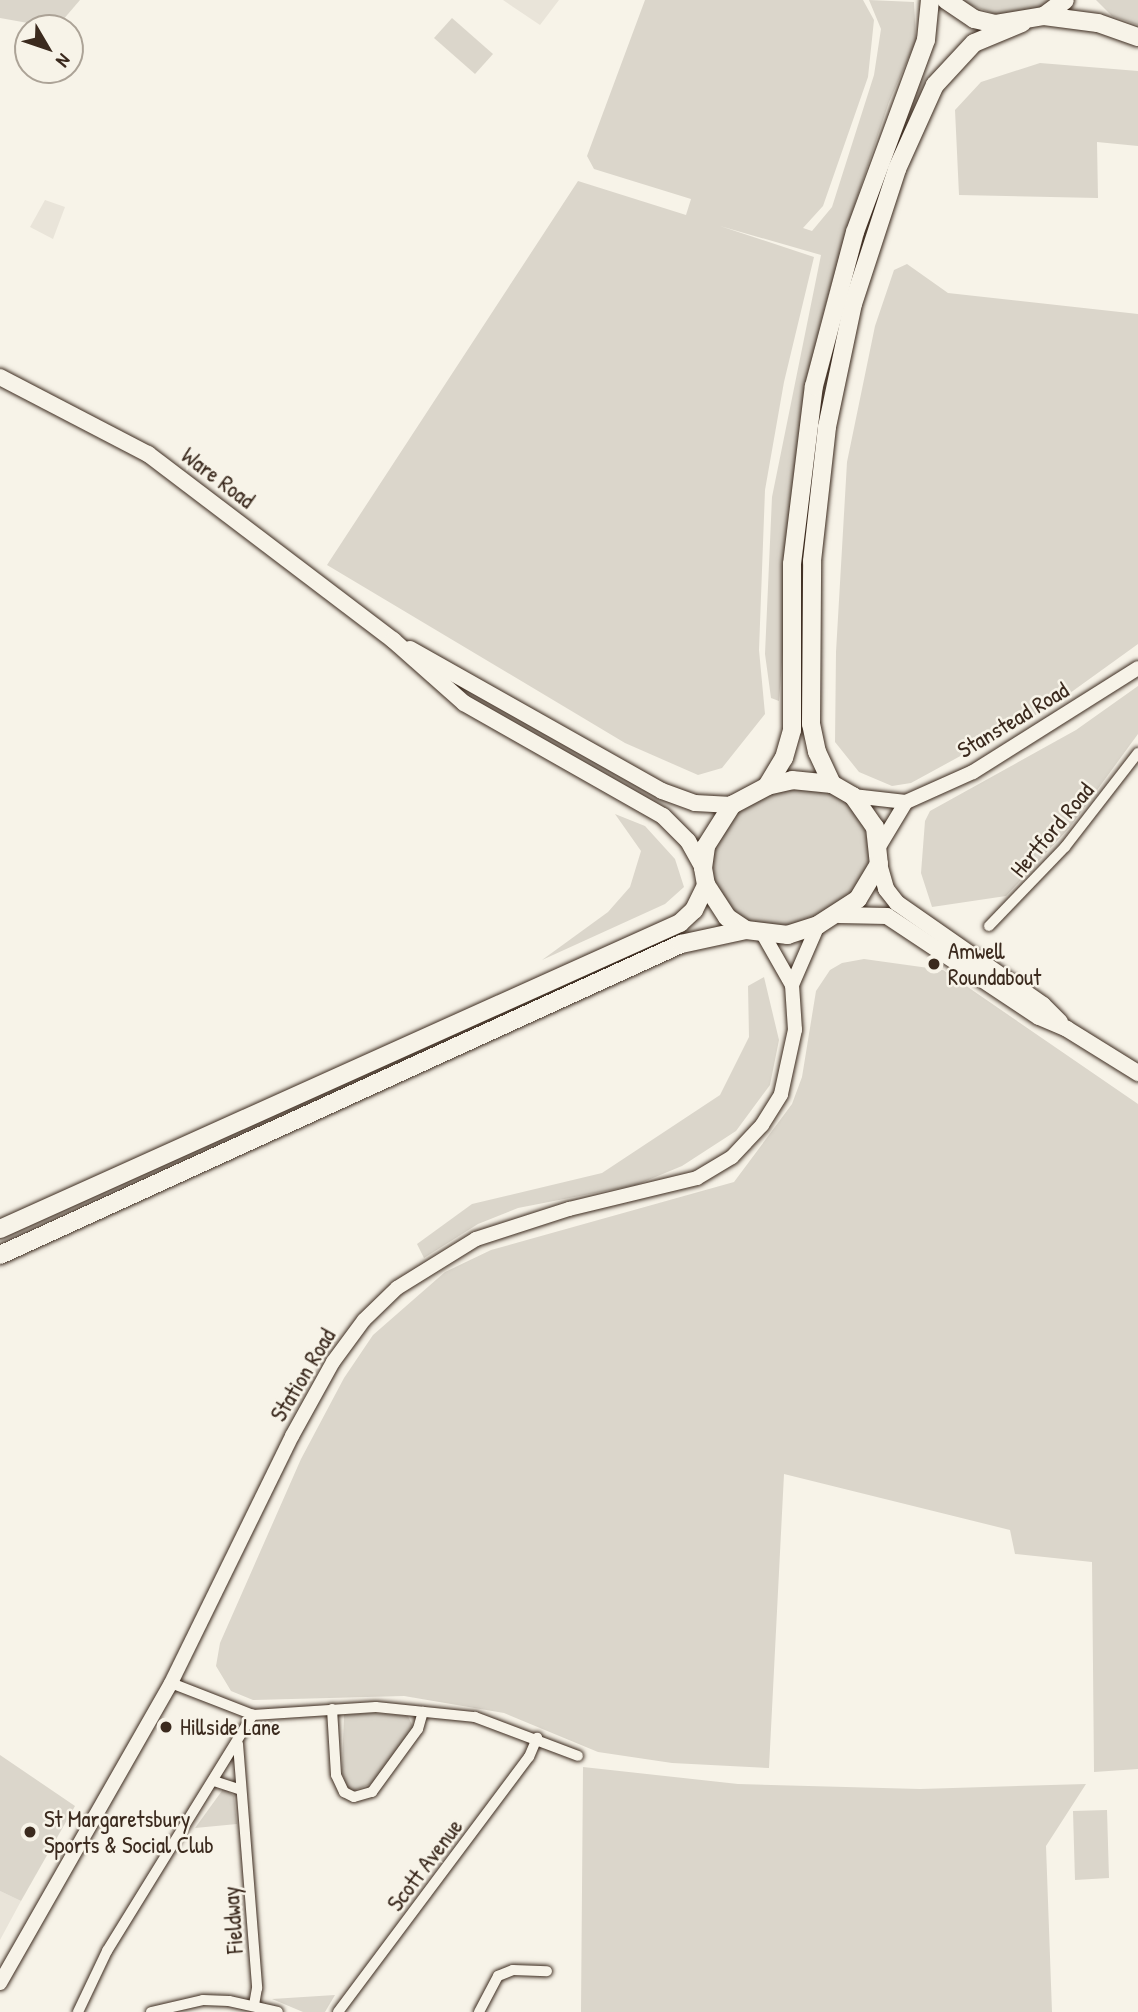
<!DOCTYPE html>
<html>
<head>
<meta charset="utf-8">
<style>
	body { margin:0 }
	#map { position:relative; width:1138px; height:2012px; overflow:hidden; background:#f7f3e8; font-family:"Patrick Hand",sans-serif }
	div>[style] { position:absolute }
	.built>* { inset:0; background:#e9e4d9 }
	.green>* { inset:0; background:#dbd6cb }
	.roads { filter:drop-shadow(0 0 2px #3b2a1e) drop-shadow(0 0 2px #3b2a1e) }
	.street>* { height:10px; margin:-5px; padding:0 5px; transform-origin:5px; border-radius:5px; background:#f7f3e8 }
	.secondary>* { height:14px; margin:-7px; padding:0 7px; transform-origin:7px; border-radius:7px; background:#f7f3e8 }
	.primary>* { height:16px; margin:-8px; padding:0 8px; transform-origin:8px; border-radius:8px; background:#f7f3e8 }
	.highway>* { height:18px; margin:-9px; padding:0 9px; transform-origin:9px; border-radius:9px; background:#f7f3e8 }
	.dots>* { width:19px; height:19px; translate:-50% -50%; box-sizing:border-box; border:4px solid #f7f3e8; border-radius:50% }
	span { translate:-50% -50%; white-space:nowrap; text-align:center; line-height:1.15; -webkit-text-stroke:5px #f7f3e8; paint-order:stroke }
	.street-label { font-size:23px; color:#3b2a1e }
	.poi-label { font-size:23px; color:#3b2a1e }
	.left { translate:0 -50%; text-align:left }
	.north { position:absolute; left:14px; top:14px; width:70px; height:70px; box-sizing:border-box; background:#f7f3e8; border:2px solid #aca397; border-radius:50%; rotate:129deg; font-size:19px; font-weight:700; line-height:28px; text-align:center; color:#3b2a1e }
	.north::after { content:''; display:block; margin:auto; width:24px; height:32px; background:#3b2a1e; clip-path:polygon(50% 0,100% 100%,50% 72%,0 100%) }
</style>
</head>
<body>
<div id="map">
	<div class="built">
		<div style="clip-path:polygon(503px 0,559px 0,540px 25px)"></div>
		<div style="clip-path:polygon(45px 200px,65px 207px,53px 239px,30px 227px)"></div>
		<div style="clip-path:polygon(0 1891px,21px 1901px,0 1940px)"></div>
	</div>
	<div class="green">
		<div style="clip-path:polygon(0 0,80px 0,56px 28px,0 18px)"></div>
		<div style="clip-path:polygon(645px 0,863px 0,874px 20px,868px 77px,823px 206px,803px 228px,812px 231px,832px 207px,874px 75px,881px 29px,869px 0,914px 2px,916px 41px,889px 102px,853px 210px,820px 325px,801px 416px,779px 701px,771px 698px,765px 654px,772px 497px,821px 255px,720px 226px,814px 257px,784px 382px,765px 490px,759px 650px,765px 714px,722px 768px,698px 775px,625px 743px,327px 565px,578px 181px,686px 215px,691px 199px,594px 169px,587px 156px)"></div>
		<div style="clip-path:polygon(957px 0,1058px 0,1045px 8px,1000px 16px)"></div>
		<div style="clip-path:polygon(1096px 0,1138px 0,1138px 25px,1112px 16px)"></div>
		<div style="clip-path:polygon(452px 18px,493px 54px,475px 74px,434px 38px)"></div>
		<div style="clip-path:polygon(1040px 63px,1138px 71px,1138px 146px,1097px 142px,1098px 198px,959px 195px,955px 110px,981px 82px)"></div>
		<div style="clip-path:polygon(907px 264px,948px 293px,1138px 314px,1138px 644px,1052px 706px,911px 783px,892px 786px,859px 772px,835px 742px,836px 652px,847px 462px,875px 326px,894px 270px)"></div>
		<div style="clip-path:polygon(1138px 686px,1138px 734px,1070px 827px,1006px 896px,932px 907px,921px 873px,925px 821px,930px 811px,1076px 730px)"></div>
		<div style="clip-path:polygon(812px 785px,843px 797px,863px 822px,870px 852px,866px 872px,857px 889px,835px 909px,787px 928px,746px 921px,730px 909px,714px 882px,712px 850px,732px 813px,762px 794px)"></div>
		<div style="clip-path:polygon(615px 814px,645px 826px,675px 859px,684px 887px,665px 904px,542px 960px,608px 912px,630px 887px,641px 851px)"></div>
		<div style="clip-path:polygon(864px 959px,943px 970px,1138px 1104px,1138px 1769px,1094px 1772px,1092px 1562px,1015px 1554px,1010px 1530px,784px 1474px,769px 1768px,672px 1763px,598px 1752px,504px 1713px,404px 1696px,253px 1700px,231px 1691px,216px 1666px,220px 1643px,301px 1459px,344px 1378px,373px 1335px,445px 1272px,491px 1250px,734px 1182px,792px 1104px,802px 1077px,816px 991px,830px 970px,842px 963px)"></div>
		<div style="clip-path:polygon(764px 977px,779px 1040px,770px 1085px,736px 1131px,682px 1166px,636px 1185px,518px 1208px,478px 1224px,424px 1258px,417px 1244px,472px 1204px,602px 1173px,720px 1095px,749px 1037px,748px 986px)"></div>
		<div style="clip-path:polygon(372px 1713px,408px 1716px,413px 1727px,373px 1783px,353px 1791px,346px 1786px,342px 1771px,344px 1715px)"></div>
		<div style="clip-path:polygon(0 1755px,75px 1806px,21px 1901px,0 1891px)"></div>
		<div style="clip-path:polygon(583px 1767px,738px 1784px,920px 1789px,1086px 1784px,1046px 1846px,1052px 2012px,581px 2012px)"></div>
		<div style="clip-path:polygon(224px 1788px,234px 1796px,237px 1824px,195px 1828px)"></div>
		<div style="clip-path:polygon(1107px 1810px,1109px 1878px,1075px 1880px,1073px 1811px)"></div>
		<div style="clip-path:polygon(335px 1995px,325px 2012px,303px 2012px,272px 1999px)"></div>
	</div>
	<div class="roads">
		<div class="street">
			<div style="left:989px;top:926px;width:110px;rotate:-46.1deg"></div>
			<div style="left:1065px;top:847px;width:119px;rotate:-52.2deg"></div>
			<div style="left:171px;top:1683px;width:88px;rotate:21.3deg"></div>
			<div style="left:253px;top:1715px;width:123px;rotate:-3.7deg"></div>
			<div style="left:376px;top:1707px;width:100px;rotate:5.8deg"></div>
			<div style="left:475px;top:1717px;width:110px;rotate:20.7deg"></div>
			<div style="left:332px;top:1709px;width:66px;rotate:86.5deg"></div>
			<div style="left:336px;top:1775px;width:19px;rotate:65deg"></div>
			<div style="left:344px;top:1792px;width:11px;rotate:27deg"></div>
			<div style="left:354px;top:1797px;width:19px;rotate:-16deg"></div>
			<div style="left:372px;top:1792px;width:78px;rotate:-53.9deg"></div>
			<div style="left:418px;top:1729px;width:18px;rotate:-74deg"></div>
			<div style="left:238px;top:1744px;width:245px;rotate:85.5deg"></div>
			<div style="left:257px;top:1988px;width:17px;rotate:100deg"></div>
			<div style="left:214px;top:1781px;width:28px;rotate:18deg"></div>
			<div style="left:78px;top:2012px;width:68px;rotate:-64.6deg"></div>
			<div style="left:107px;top:1951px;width:278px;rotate:-58.3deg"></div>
			<div style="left:151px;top:2012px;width:53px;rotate:-13deg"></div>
			<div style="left:203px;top:2000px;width:26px;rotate:2deg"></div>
			<div style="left:229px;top:2001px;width:50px;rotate:12.7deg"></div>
			<div style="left:338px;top:2012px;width:319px;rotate:-53.2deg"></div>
			<div style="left:529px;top:1757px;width:21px;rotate:-67deg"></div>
			<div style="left:479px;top:2012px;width:41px;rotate:-62.2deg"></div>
			<div style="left:498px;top:1976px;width:16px;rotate:-22deg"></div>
			<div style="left:513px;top:1970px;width:34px;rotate:2deg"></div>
		</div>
		<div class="secondary">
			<div style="left:853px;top:796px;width:53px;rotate:6.5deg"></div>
			<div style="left:906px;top:802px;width:73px;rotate:-24.1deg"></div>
			<div style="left:973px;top:772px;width:195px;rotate:-32.2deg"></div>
			<div style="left:880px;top:845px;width:50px;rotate:-58.8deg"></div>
			<div style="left:792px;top:985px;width:65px;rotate:-66.6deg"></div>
			<div style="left:0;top:1983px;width:345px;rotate:-60.3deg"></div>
			<div style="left:171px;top:1683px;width:275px;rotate:-63.9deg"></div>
			<div style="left:292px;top:1436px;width:85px;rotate:-61deg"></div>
			<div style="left:333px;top:1362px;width:52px;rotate:-53.6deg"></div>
			<div style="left:364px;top:1320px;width:46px;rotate:-44.1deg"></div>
			<div style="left:397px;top:1288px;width:93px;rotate:-31.8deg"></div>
			<div style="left:476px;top:1239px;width:98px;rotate:-17.9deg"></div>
			<div style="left:569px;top:1209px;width:132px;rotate:-13.6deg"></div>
			<div style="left:697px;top:1178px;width:41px;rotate:-31deg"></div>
			<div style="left:732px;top:1157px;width:44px;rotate:-46.8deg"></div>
			<div style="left:762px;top:1125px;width:36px;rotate:-58deg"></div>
			<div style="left:781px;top:1094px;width:66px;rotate:-77.7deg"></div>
			<div style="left:795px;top:1030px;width:45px;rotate:-93.8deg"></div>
			<div style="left:792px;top:985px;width:59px;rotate:-119.6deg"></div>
		</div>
		<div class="primary">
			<div style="left:0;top:377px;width:167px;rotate:27.5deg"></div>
			<div style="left:148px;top:454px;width:308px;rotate:37.2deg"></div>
			<div style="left:393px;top:640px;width:95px;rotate:41.6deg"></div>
			<div style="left:464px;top:703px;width:229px;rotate:29.6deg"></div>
			<div style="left:663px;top:816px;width:35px;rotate:45deg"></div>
			<div style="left:688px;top:841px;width:31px;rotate:61deg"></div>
			<div style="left:410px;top:649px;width:289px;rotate:29.4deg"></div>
			<div style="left:662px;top:791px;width:35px;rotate:20deg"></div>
			<div style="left:695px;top:803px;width:37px;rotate:3deg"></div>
			<div style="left:879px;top:864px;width:26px;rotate:74deg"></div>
			<div style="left:886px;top:889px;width:18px;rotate:52deg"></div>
			<div style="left:897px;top:903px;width:178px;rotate:34.9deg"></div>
			<div style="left:1043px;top:1005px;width:24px;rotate:45deg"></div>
			<div style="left:839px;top:915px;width:48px;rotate:1.2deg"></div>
			<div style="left:887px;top:916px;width:182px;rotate:33.6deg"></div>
			<div style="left:1039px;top:1017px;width:30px;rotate:23deg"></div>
			<div style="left:1067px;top:1029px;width:84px;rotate:31.8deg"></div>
		</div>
		<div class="highway">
			<div style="left:946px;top:0;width:34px;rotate:34deg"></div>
			<div style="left:974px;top:19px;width:23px;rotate:13deg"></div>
			<div style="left:996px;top:24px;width:49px;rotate:-9.5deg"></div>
			<div style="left:1044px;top:16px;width:26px;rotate:-37deg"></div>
			<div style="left:1044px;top:16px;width:54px;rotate:7.4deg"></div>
			<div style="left:1098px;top:23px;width:42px;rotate:19.3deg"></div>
			<div style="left:792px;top:780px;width:40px;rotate:5.7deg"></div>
			<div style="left:832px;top:784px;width:24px;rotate:30deg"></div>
			<div style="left:853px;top:796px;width:38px;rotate:55deg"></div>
			<div style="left:875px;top:827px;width:37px;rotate:84deg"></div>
			<div style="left:879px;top:864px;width:41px;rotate:121deg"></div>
			<div style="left:858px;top:899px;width:48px;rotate:147deg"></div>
			<div style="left:818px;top:925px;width:32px;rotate:162deg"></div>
			<div style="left:788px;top:935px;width:42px;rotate:-173.2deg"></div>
			<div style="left:746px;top:930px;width:23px;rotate:-146deg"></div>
			<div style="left:727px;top:917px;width:38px;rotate:-123deg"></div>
			<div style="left:706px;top:885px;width:17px;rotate:-100deg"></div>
			<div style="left:703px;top:868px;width:22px;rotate:-82deg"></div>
			<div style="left:706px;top:846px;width:49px;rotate:-57.6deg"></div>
			<div style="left:732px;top:805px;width:40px;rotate:-28deg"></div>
			<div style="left:767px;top:786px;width:26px;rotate:-13deg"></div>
			<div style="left:832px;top:784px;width:35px;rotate:-115deg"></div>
			<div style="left:817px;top:752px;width:29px;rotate:-102deg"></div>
			<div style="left:811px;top:724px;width:163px;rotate:-89.6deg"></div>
			<div style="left:812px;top:561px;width:135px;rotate:-83.6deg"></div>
			<div style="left:827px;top:427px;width:126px;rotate:-78.1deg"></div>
			<div style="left:853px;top:304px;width:142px;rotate:-71.9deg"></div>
			<div style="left:897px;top:169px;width:92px;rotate:-65.7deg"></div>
			<div style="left:935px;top:85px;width:57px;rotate:-47.1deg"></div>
			<div style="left:974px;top:43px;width:52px;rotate:-22.6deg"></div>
			<div style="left:767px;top:786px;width:33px;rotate:-59deg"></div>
			<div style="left:784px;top:758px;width:29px;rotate:-74deg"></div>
			<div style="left:792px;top:730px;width:166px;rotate:-90deg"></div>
			<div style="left:792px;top:564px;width:179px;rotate:-83deg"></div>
			<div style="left:814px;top:386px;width:159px;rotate:-75.1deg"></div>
			<div style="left:855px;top:232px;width:205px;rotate:-69.7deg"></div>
			<div style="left:926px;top:40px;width:40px;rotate:-84.3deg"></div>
			<div style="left:0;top:1229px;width:746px;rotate:-24.23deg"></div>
			<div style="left:680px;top:923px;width:19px;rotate:-43deg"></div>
			<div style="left:694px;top:910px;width:28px;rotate:-64deg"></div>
			<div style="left:0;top:1255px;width:749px;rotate:-24.55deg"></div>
			<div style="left:681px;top:944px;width:66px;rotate:-12.2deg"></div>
		</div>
	</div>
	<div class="dots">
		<div style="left:934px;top:964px;background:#3b2a1e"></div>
		<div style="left:166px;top:1727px;background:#3b2a1e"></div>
		<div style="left:30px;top:1832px;background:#3b2a1e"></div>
	</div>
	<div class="street-label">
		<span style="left:218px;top:478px;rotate:37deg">Ware Road</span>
		<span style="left:1013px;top:720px;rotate:-31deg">Stanstead Road</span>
		<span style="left:1052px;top:830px;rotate:-50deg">Hertford Road</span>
		<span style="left:303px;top:1375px;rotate:-59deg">Station Road</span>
		<span style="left:425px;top:1865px;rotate:-53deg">Scott Avenue</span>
		<span style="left:233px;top:1920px;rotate:-94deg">Fieldway</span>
	</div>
	<div class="poi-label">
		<span class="left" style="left:948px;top:964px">Amwell<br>Roundabout</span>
		<span class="left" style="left:180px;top:1727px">Hillside Lane</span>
		<span class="left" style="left:44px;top:1832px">St Margaretsbury<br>Sports &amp; Social Club</span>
	</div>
	<div class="north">N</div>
</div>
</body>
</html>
